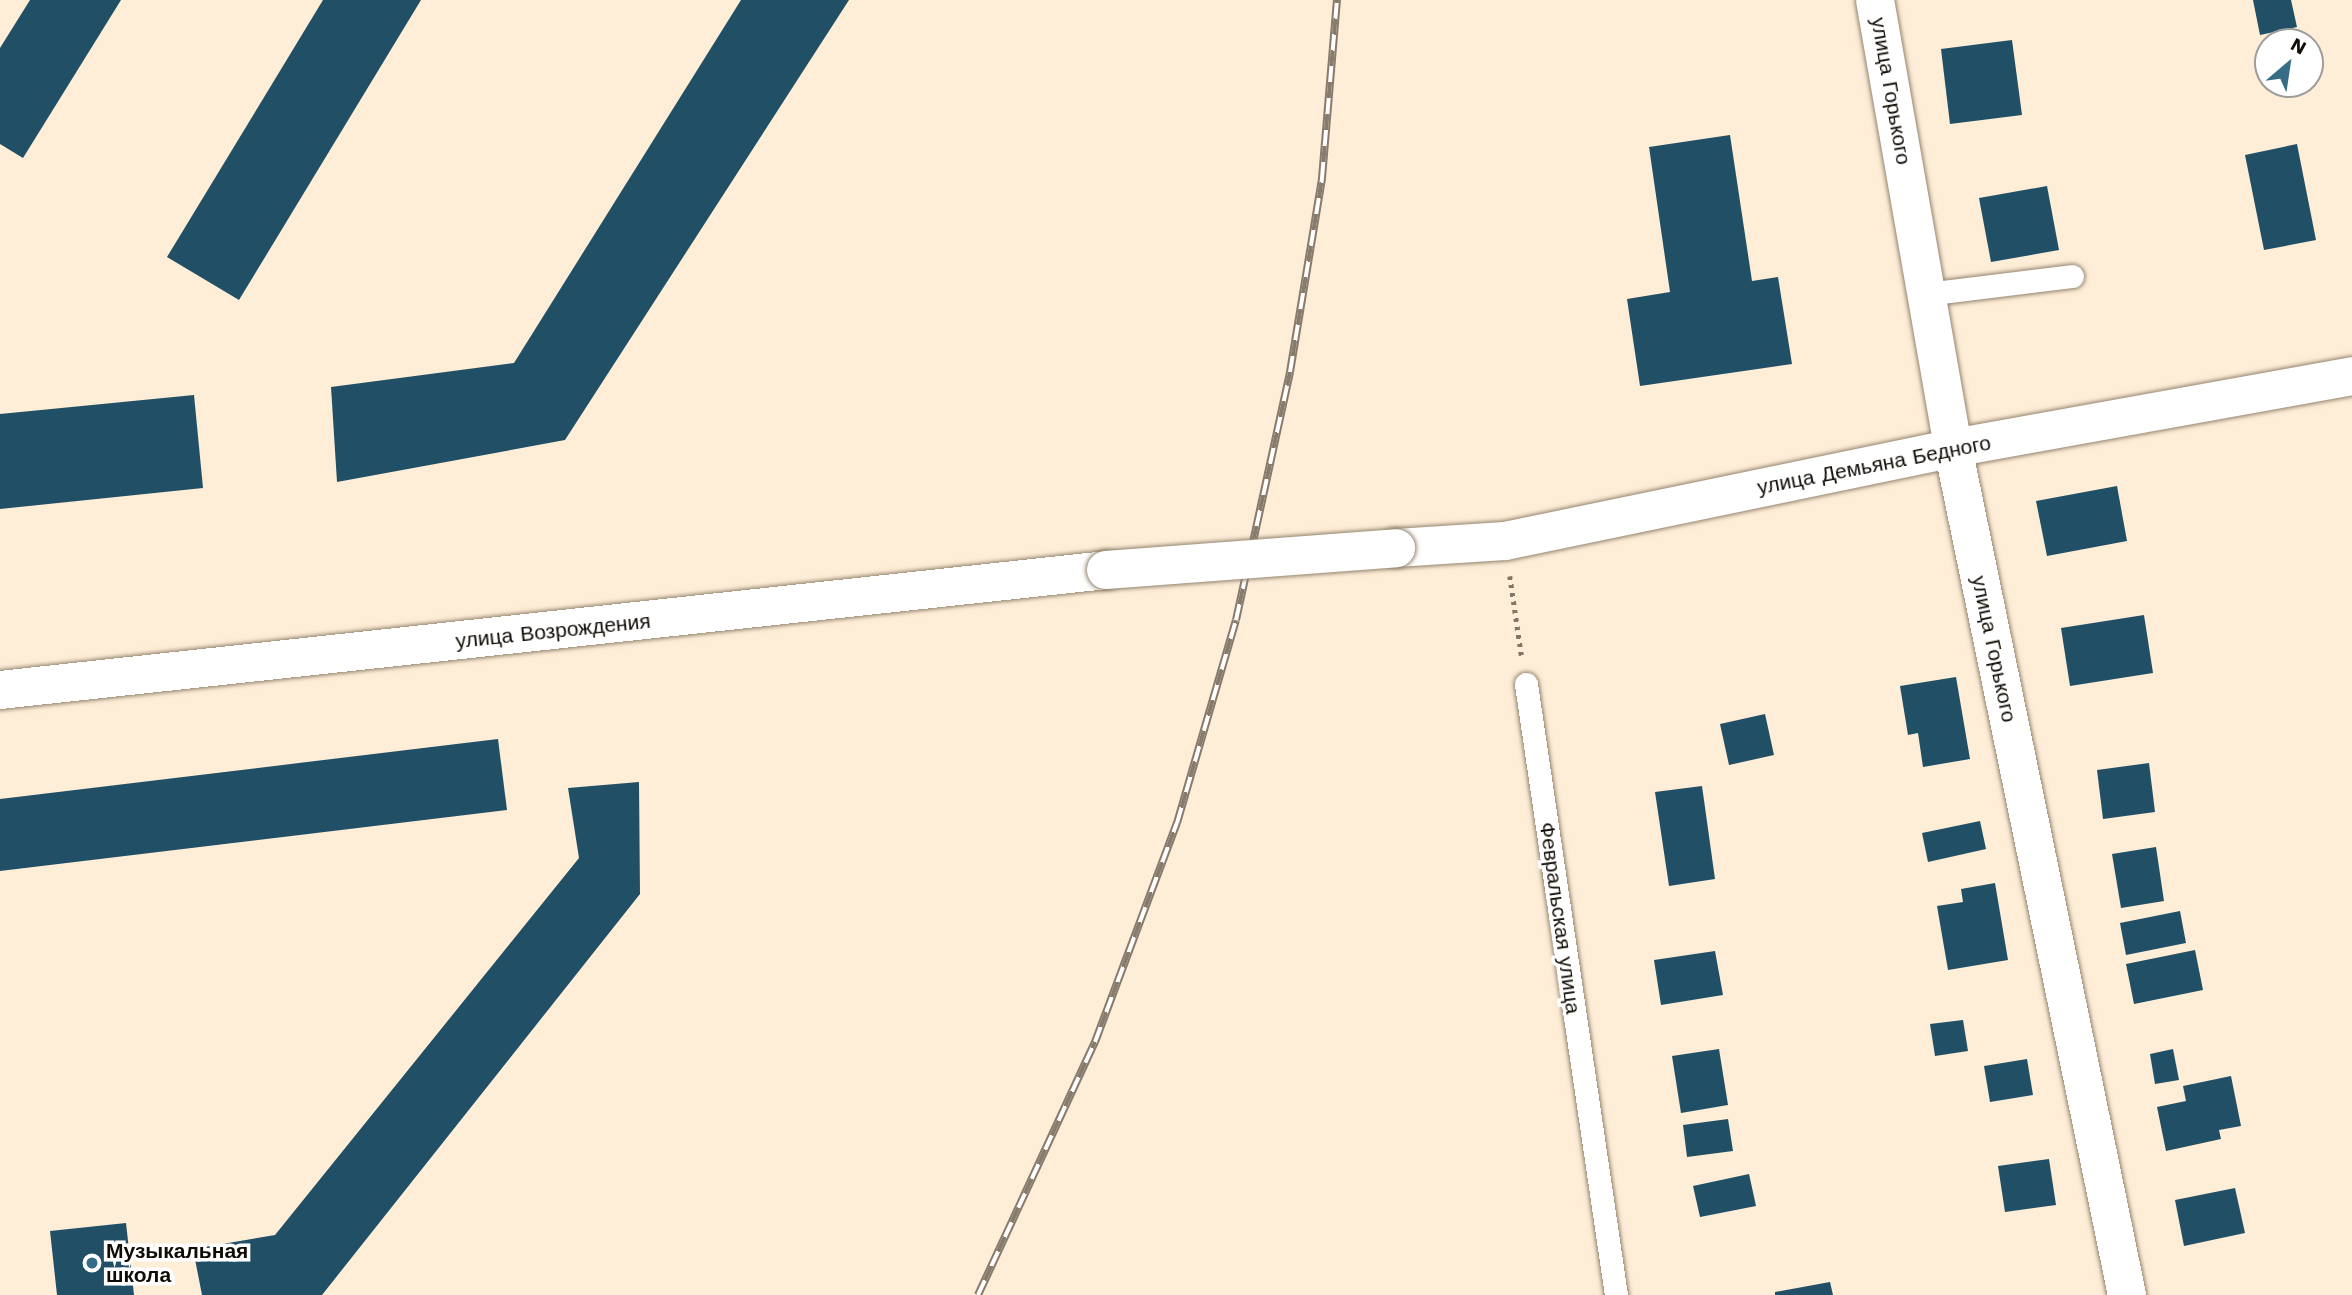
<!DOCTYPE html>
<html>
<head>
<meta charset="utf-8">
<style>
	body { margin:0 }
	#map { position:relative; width:2352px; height:1295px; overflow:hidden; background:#feedd7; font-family:"Work Sans",sans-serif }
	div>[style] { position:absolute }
	.building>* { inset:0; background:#215066 }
	.path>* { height:4.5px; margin-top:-2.25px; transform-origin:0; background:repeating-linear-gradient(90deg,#817769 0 3.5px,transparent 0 8.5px) }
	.roads { filter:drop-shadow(0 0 2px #948570) drop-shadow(0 0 2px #948570) }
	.lane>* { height:23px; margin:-11.5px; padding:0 11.5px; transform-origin:11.5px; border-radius:11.5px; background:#fff }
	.street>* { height:38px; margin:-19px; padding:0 19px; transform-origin:19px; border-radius:19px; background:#fff }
	.secondary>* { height:38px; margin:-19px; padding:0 19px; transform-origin:19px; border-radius:19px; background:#fff }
	.rail>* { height:8px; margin-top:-4px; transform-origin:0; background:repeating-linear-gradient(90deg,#fff 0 16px,#867b6d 0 32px); box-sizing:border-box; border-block:2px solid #867b6d }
	.bridges { filter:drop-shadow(0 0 2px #948570) drop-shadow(0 0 2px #948570) }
	.secondary-bridge>* { height:38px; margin:-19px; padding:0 19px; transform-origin:19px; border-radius:19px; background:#fff }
	.dots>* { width:19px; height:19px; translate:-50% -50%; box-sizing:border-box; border:4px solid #fff; border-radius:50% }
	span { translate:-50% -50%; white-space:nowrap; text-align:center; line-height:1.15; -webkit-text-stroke:7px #fff; paint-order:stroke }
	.street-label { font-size:21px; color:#100b05 }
	.poi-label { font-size:21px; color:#100b05; font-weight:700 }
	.left { translate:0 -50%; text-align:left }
	.north { position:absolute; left:2254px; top:28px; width:70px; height:70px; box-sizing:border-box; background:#fff; border:2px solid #9f9d9b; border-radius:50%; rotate:29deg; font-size:19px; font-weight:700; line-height:28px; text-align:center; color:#100b05 }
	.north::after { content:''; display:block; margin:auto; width:24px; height:32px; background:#356d87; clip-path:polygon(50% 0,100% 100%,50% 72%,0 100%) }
</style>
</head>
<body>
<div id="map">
	<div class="building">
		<div style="clip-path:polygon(30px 0,121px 0,23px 158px,0 144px,0 48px)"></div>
		<div style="clip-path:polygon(323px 0,421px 0,239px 300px,167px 257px)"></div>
		<div style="clip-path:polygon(741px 0,849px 0,565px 440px,337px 482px,331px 387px,514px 363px)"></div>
		<div style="clip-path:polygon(2253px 0,2291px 0,2297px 27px,2260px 35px)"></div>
		<div style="clip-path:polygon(2012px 40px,2022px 115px,1950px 124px,1941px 49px)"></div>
		<div style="clip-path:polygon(1730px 135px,1752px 281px,1778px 277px,1792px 364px,1640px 386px,1627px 299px,1670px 292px,1649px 147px)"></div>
		<div style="clip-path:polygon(2297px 144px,2316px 240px,2264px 250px,2245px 155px)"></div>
		<div style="clip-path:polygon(2047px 186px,2059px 250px,1991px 262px,1979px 198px)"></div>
		<div style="clip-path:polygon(194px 395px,203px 488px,0 509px,0 414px)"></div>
		<div style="clip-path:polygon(2117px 486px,2127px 541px,2047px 556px,2036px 501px)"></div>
		<div style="clip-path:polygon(2144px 615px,2153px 673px,2070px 686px,2061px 628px)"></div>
		<div style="clip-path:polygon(1956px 677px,1970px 759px,1923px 767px,1918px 733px,1908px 735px,1900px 686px)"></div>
		<div style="clip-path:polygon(1765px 714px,1774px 755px,1729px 765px,1720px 724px)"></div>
		<div style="clip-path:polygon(498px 739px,507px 810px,0 871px,0 799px)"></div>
		<div style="clip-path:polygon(2149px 763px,2155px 812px,2103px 819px,2097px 770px)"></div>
		<div style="clip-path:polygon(639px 782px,640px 894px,322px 1295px,202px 1295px,193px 1249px,275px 1235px,579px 858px,568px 788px)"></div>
		<div style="clip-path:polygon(1702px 786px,1715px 879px,1669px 886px,1655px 792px)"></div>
		<div style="clip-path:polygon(1980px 821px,1986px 849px,1928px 862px,1922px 833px)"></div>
		<div style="clip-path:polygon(2156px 847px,2164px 901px,2121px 908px,2112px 854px)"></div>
		<div style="clip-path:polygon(1995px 883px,2008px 960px,1948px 970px,1937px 906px,1963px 902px,1961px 889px)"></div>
		<div style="clip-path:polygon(2180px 911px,2186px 943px,2126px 955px,2120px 923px)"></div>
		<div style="clip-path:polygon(2195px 950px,2203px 990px,2134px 1004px,2126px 964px)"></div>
		<div style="clip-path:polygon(1715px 951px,1723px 995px,1661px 1005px,1654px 960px)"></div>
		<div style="clip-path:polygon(1963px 1020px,1968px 1051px,1935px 1056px,1930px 1024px)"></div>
		<div style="clip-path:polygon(1719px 1049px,1728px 1105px,1681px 1113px,1672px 1056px)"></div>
		<div style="clip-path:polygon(2173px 1049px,2179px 1080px,2155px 1084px,2150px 1054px)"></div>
		<div style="clip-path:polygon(2027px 1059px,2033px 1095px,1990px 1102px,1984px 1066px)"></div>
		<div style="clip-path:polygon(2231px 1076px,2241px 1126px,2219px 1130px,2221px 1139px,2166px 1151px,2157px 1107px,2186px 1101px,2183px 1086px)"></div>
		<div style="clip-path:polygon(1728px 1119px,1733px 1151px,1687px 1157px,1683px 1125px)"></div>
		<div style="clip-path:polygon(2049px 1159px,2056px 1205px,2005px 1212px,1998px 1166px)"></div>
		<div style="clip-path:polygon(1749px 1174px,1756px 1206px,1700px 1217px,1693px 1186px)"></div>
		<div style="clip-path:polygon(2235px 1188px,2245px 1233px,2184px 1246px,2175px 1200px)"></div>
		<div style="clip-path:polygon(126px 1223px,134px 1295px,57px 1295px,50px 1231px)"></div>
		<div style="clip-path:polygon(1830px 1282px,1833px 1295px,1775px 1295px,1775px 1292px)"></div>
	</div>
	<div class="path">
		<div style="left:1510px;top:576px;width:83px;rotate:81.7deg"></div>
	</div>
	<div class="roads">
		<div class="lane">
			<div style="left:1926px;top:294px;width:147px;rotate:-7deg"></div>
			<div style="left:1526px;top:684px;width:618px;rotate:81.62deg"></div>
		</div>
		<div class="street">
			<div style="left:1875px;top:0;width:455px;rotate:80.1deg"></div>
			<div style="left:1953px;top:448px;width:865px;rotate:78.39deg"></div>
		</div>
		<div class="secondary">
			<div style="left:1396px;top:548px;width:109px;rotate:-3.7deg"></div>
			<div style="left:1505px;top:541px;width:458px;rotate:-11.7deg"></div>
			<div style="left:1953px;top:448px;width:405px;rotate:-10.2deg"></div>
			<div style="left:0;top:690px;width:1112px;rotate:-6.19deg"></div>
		</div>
	</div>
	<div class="rail">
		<div style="left:978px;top:1295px;width:279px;rotate:-65.2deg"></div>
		<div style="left:1095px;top:1042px;width:234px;rotate:-69.5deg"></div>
		<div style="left:1177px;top:823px;width:211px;rotate:-73.8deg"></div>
		<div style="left:1236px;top:620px;width:254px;rotate:-77.7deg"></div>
		<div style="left:1290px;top:372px;width:197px;rotate:-80.6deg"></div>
		<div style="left:1322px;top:178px;width:179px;rotate:-85.2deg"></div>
	</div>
	<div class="bridges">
		<div class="secondary-bridge">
			<div style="left:1106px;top:570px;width:291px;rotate:-4.3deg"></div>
		</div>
	</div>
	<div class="dots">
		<div style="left:92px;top:1263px;background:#356d87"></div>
	</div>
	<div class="street-label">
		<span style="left:1891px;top:91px;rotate:80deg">улица Горького</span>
		<span style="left:1874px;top:465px;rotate:-11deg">улица Демьяна Бедного</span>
		<span style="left:553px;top:631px;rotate:-6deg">улица Возрождения</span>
		<span style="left:1994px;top:649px;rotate:78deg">улица Горького</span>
		<span style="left:1560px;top:918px;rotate:82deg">Февральская улица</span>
	</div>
	<div class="poi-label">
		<span class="left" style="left:106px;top:1263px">Музыкальная<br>школа</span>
	</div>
	<div class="north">N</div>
</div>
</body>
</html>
